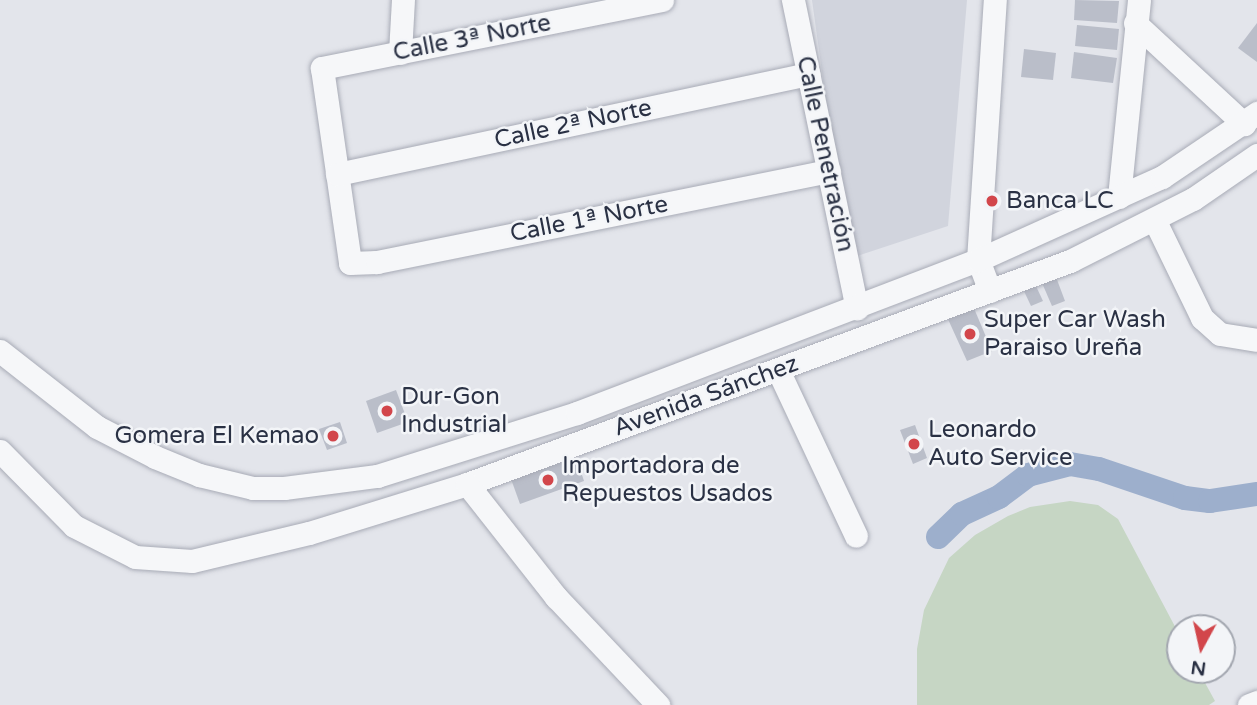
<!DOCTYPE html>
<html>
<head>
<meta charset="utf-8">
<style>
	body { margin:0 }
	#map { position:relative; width:1257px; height:705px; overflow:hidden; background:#e3e5eb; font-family:"Varela Round",sans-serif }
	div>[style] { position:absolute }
	.built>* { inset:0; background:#d1d4dd }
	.green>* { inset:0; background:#c6d6c4 }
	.canal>* { height:24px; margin:-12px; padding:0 12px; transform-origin:12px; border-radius:12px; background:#9dafcc }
	.building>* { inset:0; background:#babec9 }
	.roads { filter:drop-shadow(0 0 2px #a8abb6) drop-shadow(0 0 2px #a8abb6) }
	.minor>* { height:23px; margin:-11.5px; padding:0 11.5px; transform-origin:11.5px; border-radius:11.5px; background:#f6f7f9 }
	.dots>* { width:19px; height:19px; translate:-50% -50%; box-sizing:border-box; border:4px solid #f3f5f8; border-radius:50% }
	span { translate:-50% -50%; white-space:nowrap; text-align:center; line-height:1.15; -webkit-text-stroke:5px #f3f5f8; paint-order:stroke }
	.street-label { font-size:24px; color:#2a3144 }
	.poi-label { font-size:24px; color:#2a3144 }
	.left { translate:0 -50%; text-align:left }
	.right { translate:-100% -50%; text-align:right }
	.north { position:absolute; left:1166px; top:614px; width:70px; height:70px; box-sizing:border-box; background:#f3f5f8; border:2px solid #a3a7b0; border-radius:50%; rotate:188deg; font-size:19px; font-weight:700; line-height:28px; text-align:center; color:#2a3144 }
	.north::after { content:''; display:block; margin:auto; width:24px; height:32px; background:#d2464b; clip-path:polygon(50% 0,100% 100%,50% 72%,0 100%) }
</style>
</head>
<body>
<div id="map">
	<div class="built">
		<div style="clip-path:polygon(812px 0,967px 0,948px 226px,848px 259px)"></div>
	</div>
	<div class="green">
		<div style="clip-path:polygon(1070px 501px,1098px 505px,1118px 519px,1180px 636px,1180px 670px,1198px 670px,1215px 701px,1209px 705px,917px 705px,917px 649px,924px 610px,949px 558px,975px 535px,1008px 516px,1030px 507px)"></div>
	</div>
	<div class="canal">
		<div style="left:938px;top:537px;width:33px;rotate:-44deg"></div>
		<div style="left:962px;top:514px;width:41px;rotate:-24.7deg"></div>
		<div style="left:999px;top:497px;width:36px;rotate:-37deg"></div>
		<div style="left:1028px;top:475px;width:43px;rotate:-14.7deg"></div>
		<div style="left:1070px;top:464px;width:29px;rotate:10deg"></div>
		<div style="left:1099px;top:469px;width:91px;rotate:18.6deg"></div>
		<div style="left:1185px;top:498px;width:25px;rotate:7deg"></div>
		<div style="left:1210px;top:501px;width:48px;rotate:-8.5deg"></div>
	</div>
	<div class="building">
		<div style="clip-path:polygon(1075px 0,1119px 1px,1117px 23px,1074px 20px)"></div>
		<div style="clip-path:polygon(1257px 23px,1257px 62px,1238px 48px)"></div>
		<div style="clip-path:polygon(1077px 25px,1119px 29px,1117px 50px,1075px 46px)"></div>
		<div style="clip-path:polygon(1024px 49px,1056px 53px,1053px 80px,1021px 77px)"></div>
		<div style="clip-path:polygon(1074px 52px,1117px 58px,1113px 83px,1071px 78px)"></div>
		<div style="clip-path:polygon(999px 194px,1000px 206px,986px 208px,984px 196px)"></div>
		<div style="clip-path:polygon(1056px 277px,1065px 301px,1052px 306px,1042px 283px)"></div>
		<div style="clip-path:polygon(1035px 284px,1043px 301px,1031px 306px,1023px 289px)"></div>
		<div style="clip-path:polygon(973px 306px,992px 351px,967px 361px,947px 317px)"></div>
		<div style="clip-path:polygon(396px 390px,408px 422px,377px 433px,366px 401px)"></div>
		<div style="clip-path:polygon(340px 422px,347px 443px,327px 450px,319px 429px)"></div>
		<div style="clip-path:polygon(915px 425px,927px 458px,913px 464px,900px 430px)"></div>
		<div style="clip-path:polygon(576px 457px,584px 481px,520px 504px,511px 479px)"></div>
	</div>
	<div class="roads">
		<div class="minor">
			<div style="left:662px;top:0;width:347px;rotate:168.7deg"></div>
			<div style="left:322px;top:68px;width:197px;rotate:81.8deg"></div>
			<div style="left:350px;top:263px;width:27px;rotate:-2deg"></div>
			<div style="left:377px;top:262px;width:461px;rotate:-11.4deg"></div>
			<div style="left:793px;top:0;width:315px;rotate:78.3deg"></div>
			<div style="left:1135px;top:23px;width:149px;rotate:42.8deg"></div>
			<div style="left:400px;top:53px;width:53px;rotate:-86.8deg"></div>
			<div style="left:337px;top:174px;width:482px;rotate:-12deg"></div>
			<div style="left:1119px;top:197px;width:198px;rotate:-84.2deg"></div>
			<div style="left:1154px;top:219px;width:110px;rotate:64.1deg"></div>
			<div style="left:1202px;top:318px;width:24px;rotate:42deg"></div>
			<div style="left:1220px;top:334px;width:37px;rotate:9deg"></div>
			<div style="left:990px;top:291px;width:33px;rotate:-111deg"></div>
			<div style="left:978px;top:260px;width:261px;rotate:-86.3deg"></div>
			<div style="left:0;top:351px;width:123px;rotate:38.1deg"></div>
			<div style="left:97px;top:427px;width:65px;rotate:27.3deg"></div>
			<div style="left:155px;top:457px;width:48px;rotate:22.2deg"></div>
			<div style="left:199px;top:475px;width:56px;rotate:13.5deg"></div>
			<div style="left:253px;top:488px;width:31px"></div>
			<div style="left:284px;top:488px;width:94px;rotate:-7.4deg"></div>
			<div style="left:377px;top:476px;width:210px;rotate:-17.5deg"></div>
			<div style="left:577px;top:413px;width:429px;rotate:-20.9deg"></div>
			<div style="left:978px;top:260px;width:202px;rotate:-24.3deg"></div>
			<div style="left:1162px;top:177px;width:115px;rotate:-34deg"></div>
			<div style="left:778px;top:370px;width:183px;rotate:64.8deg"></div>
			<div style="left:0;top:451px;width:105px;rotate:45.4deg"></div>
			<div style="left:74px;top:526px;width:68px;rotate:26.9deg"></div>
			<div style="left:135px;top:557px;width:57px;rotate:4deg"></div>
			<div style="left:192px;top:561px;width:120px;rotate:-13.5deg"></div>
			<div style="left:309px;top:533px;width:165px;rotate:-17.2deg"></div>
			<div style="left:467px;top:484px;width:643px;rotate:-20.3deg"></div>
			<div style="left:1070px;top:261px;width:138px;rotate:-26.8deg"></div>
			<div style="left:1193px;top:199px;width:78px;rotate:-34.5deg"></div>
			<div style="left:467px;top:484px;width:144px;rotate:51.8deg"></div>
			<div style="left:556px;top:597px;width:149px;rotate:46.6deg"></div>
			<div style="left:1249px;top:705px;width:9px;rotate:-21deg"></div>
		</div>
	</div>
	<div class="dots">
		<div style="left:992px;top:201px;background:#d2464b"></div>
		<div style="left:970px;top:334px;background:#d2464b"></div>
		<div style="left:387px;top:411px;background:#d2464b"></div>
		<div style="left:333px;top:436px;background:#d2464b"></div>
		<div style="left:914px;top:444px;background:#d2464b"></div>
		<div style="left:548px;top:480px;background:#d2464b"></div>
	</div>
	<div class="street-label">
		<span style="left:472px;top:38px;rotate:-11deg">Calle 3ª Norte</span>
		<span style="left:573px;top:124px;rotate:-12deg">Calle 2ª Norte</span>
		<span style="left:825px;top:154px;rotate:78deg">Calle Penetración</span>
		<span style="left:589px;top:219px;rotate:-11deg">Calle 1ª Norte</span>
		<span style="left:706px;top:396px;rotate:-20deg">Avenida Sánchez</span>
	</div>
	<div class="poi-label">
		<span class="left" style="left:1006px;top:201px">Banca LC</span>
		<span class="left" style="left:984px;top:334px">Super Car Wash<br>Paraiso Ureña</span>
		<span class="left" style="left:401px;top:411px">Dur-Gon<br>Industrial</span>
		<span class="left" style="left:928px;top:444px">Leonardo<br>Auto Service</span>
		<span class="right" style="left:319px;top:436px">Gomera El Kemao</span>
		<span class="left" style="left:562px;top:480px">Importadora de<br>Repuestos Usados</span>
	</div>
	<div class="north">N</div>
</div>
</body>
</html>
